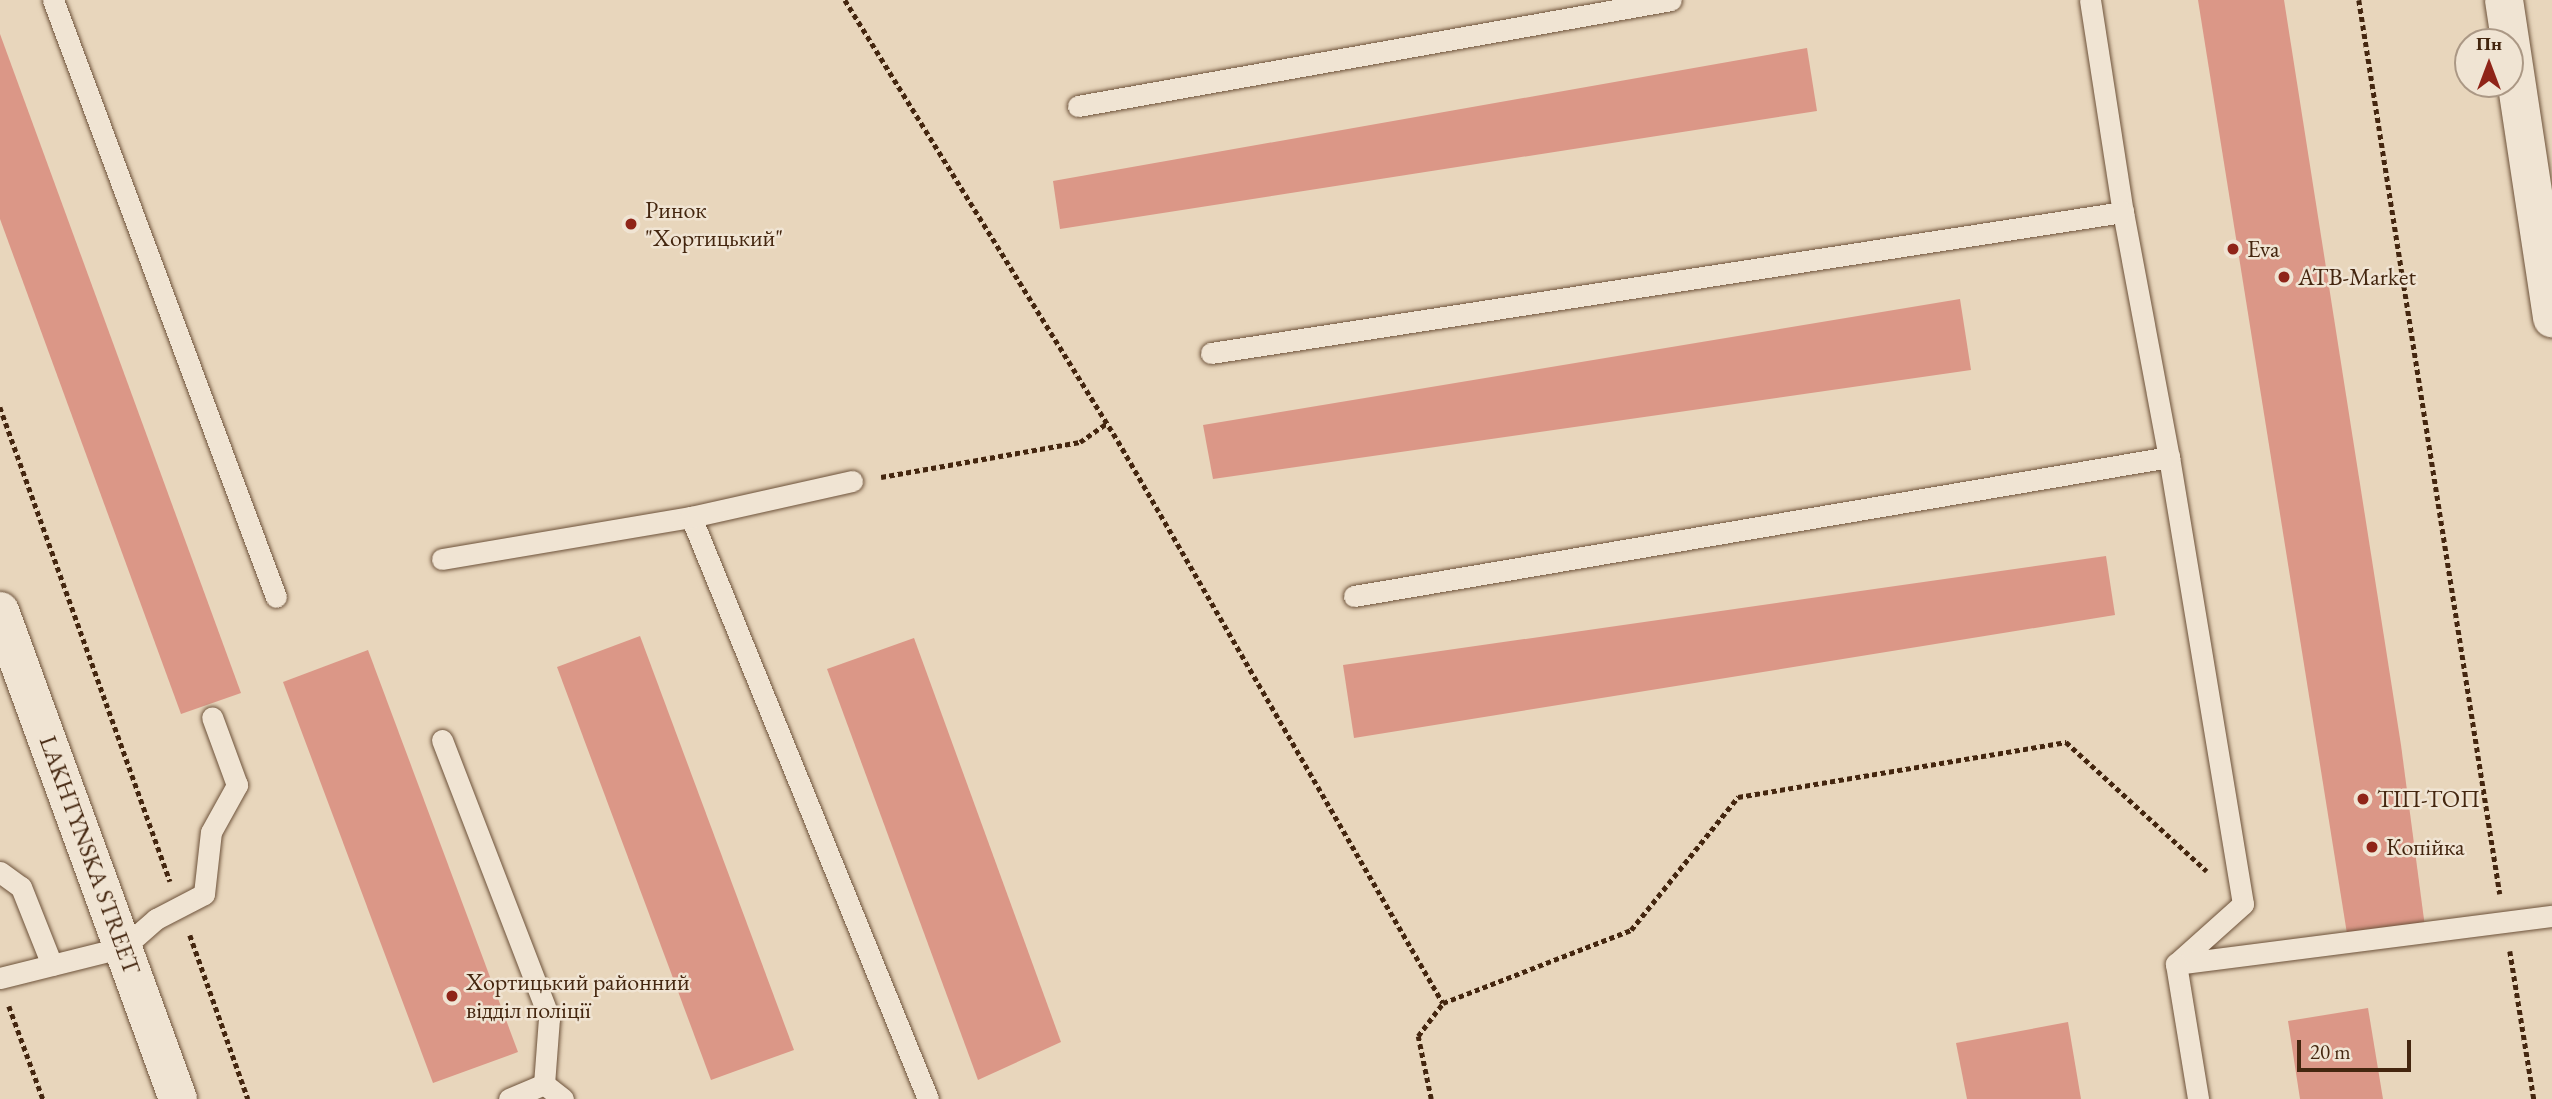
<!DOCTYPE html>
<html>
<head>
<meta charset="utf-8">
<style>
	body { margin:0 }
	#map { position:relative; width:2552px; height:1099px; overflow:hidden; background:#e8d6bc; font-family:"EB Garamond",serif }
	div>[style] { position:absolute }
	.building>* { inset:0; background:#db9787 }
	.path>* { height:4.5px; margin-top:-2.25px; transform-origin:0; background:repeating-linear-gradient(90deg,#44260f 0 5px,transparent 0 8.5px) }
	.roads { filter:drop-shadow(0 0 2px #6d523a) drop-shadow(0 0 2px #6d523a) }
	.lane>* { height:21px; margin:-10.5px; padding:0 10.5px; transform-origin:10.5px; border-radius:10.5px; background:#f0e4d3 }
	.secondary>* { height:38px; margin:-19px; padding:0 19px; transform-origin:19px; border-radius:19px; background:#f0e4d3 }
	.dots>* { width:19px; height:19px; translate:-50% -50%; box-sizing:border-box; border:4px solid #f0e4d3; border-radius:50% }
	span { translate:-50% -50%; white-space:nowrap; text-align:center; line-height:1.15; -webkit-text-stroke:5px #f0e4d3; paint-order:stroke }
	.poi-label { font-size:24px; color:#44260f }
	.left { translate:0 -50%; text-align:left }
	.street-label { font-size:24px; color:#44260f }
	.north { position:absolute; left:2454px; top:28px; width:70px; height:70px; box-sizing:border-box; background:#f0e4d3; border:2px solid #ab9885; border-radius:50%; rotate:0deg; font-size:19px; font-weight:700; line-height:28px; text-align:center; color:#44260f }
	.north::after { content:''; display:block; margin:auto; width:24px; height:32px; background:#8f2418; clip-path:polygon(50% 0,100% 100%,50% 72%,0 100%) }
	.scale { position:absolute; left:2297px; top:1040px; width:114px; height:32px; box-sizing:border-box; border:4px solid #44260f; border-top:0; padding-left:9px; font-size:21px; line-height:24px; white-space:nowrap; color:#44260f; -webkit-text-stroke:5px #f0e4d3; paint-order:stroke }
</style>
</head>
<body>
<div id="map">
	<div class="building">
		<div style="clip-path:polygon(2198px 0,2284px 0,2401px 745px,2425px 927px,2348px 940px)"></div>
		<div style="clip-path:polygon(0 34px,241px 693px,181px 714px,0 219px)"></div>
		<div style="clip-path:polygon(1807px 48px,1817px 111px,1060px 229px,1053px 181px)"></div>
		<div style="clip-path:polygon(1960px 299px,1971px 370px,1213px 479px,1203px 425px)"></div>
		<div style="clip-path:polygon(2106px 556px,2115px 615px,1354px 738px,1343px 665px)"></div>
		<div style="clip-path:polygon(640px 636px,794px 1050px,711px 1080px,557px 667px)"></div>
		<div style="clip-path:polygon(914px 638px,1061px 1042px,978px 1080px,827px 669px)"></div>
		<div style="clip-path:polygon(368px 650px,518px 1052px,433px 1083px,283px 682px)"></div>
		<div style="clip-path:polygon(2368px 1008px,2383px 1099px,2300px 1099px,2288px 1021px)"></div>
		<div style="clip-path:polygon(2068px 1022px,2081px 1099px,1967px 1099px,1956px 1043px)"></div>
	</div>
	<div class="path">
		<div style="left:845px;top:0;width:519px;rotate:58.24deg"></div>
		<div style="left:1118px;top:441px;width:649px;rotate:59.96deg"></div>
		<div style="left:1443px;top:1003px;width:202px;rotate:-21.2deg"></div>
		<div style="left:1631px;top:930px;width:171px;rotate:-51.2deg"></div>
		<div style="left:1738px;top:797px;width:333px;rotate:-9.5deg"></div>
		<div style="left:2066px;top:742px;width:191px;rotate:42.5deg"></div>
		<div style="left:2359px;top:0;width:905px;rotate:81.04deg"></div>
		<div style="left:0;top:407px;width:504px;rotate:70.27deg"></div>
		<div style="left:881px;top:477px;width:202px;rotate:-10deg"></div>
		<div style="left:1080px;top:442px;width:33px;rotate:-35deg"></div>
		<div style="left:190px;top:935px;width:174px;rotate:70.5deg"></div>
		<div style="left:2510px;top:951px;width:150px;rotate:80.8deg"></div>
		<div style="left:9px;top:1006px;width:99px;rotate:69.9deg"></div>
		<div style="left:1431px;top:1099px;width:64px;rotate:-101.7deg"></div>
		<div style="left:1418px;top:1036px;width:41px;rotate:-52.9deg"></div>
	</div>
	<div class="roads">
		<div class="lane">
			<div style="left:53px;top:0;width:637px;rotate:69.52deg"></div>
			<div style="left:2090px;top:0;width:215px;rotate:81.2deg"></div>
			<div style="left:2123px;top:212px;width:249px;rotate:79.4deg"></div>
			<div style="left:2169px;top:457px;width:453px;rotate:80.6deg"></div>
			<div style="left:2243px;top:904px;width:90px;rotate:138.2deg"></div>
			<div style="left:2176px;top:964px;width:379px;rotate:-7.3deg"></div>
			<div style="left:1078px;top:106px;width:602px;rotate:-10.13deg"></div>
			<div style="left:1211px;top:353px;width:923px;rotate:-8.79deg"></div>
			<div style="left:691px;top:517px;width:628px;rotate:67.84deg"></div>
			<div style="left:442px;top:559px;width:253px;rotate:-9.6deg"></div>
			<div style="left:691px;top:517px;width:165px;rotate:-12.6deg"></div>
			<div style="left:1354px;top:596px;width:827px;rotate:-9.68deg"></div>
			<div style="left:442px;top:740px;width:298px;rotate:68.9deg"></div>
			<div style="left:549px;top:1018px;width:66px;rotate:94.3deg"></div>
			<div style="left:0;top:872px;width:26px;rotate:36deg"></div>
			<div style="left:21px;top:887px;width:84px;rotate:68.3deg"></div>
			<div style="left:2176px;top:964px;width:137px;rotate:80.7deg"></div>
			<div style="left:0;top:978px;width:128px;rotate:-14deg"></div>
			<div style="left:124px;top:947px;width:43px;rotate:-41.2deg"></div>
			<div style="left:156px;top:919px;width:54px;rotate:-27.5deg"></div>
			<div style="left:204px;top:894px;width:62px;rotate:-83.6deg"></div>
			<div style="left:211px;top:832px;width:54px;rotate:-61deg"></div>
			<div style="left:237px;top:785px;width:72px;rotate:-110.2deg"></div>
			<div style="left:544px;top:1084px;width:24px;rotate:38deg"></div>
			<div style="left:509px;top:1099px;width:38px;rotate:-23deg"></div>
		</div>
		<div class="secondary">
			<div style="left:2504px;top:0;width:322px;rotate:81.4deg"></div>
			<div style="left:0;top:611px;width:519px;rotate:69.96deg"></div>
		</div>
	</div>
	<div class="dots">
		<div style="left:631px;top:224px;background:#8f2418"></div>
		<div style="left:2233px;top:249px;background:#8f2418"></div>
		<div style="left:2284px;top:277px;background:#8f2418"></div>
		<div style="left:2363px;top:799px;background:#8f2418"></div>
		<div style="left:2372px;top:847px;background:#8f2418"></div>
		<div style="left:452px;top:996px;background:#8f2418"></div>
	</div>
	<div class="poi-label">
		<span class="left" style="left:645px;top:224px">Ринок<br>"Хортицький"</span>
		<span class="left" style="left:2247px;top:249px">Eva</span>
		<span class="left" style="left:2298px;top:277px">ATB-Market</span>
		<span class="left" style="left:2377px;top:799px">ТІП-ТОП</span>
		<span class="left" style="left:2386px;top:847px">Копійка</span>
		<span class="left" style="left:466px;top:996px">Хортицький районний<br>відділ поліції</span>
	</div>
	<div class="street-label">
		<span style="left:90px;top:855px;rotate:70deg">LAKHTYNSKA STREET</span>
	</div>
	<div class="north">Пн</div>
	<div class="scale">20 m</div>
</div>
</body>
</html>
